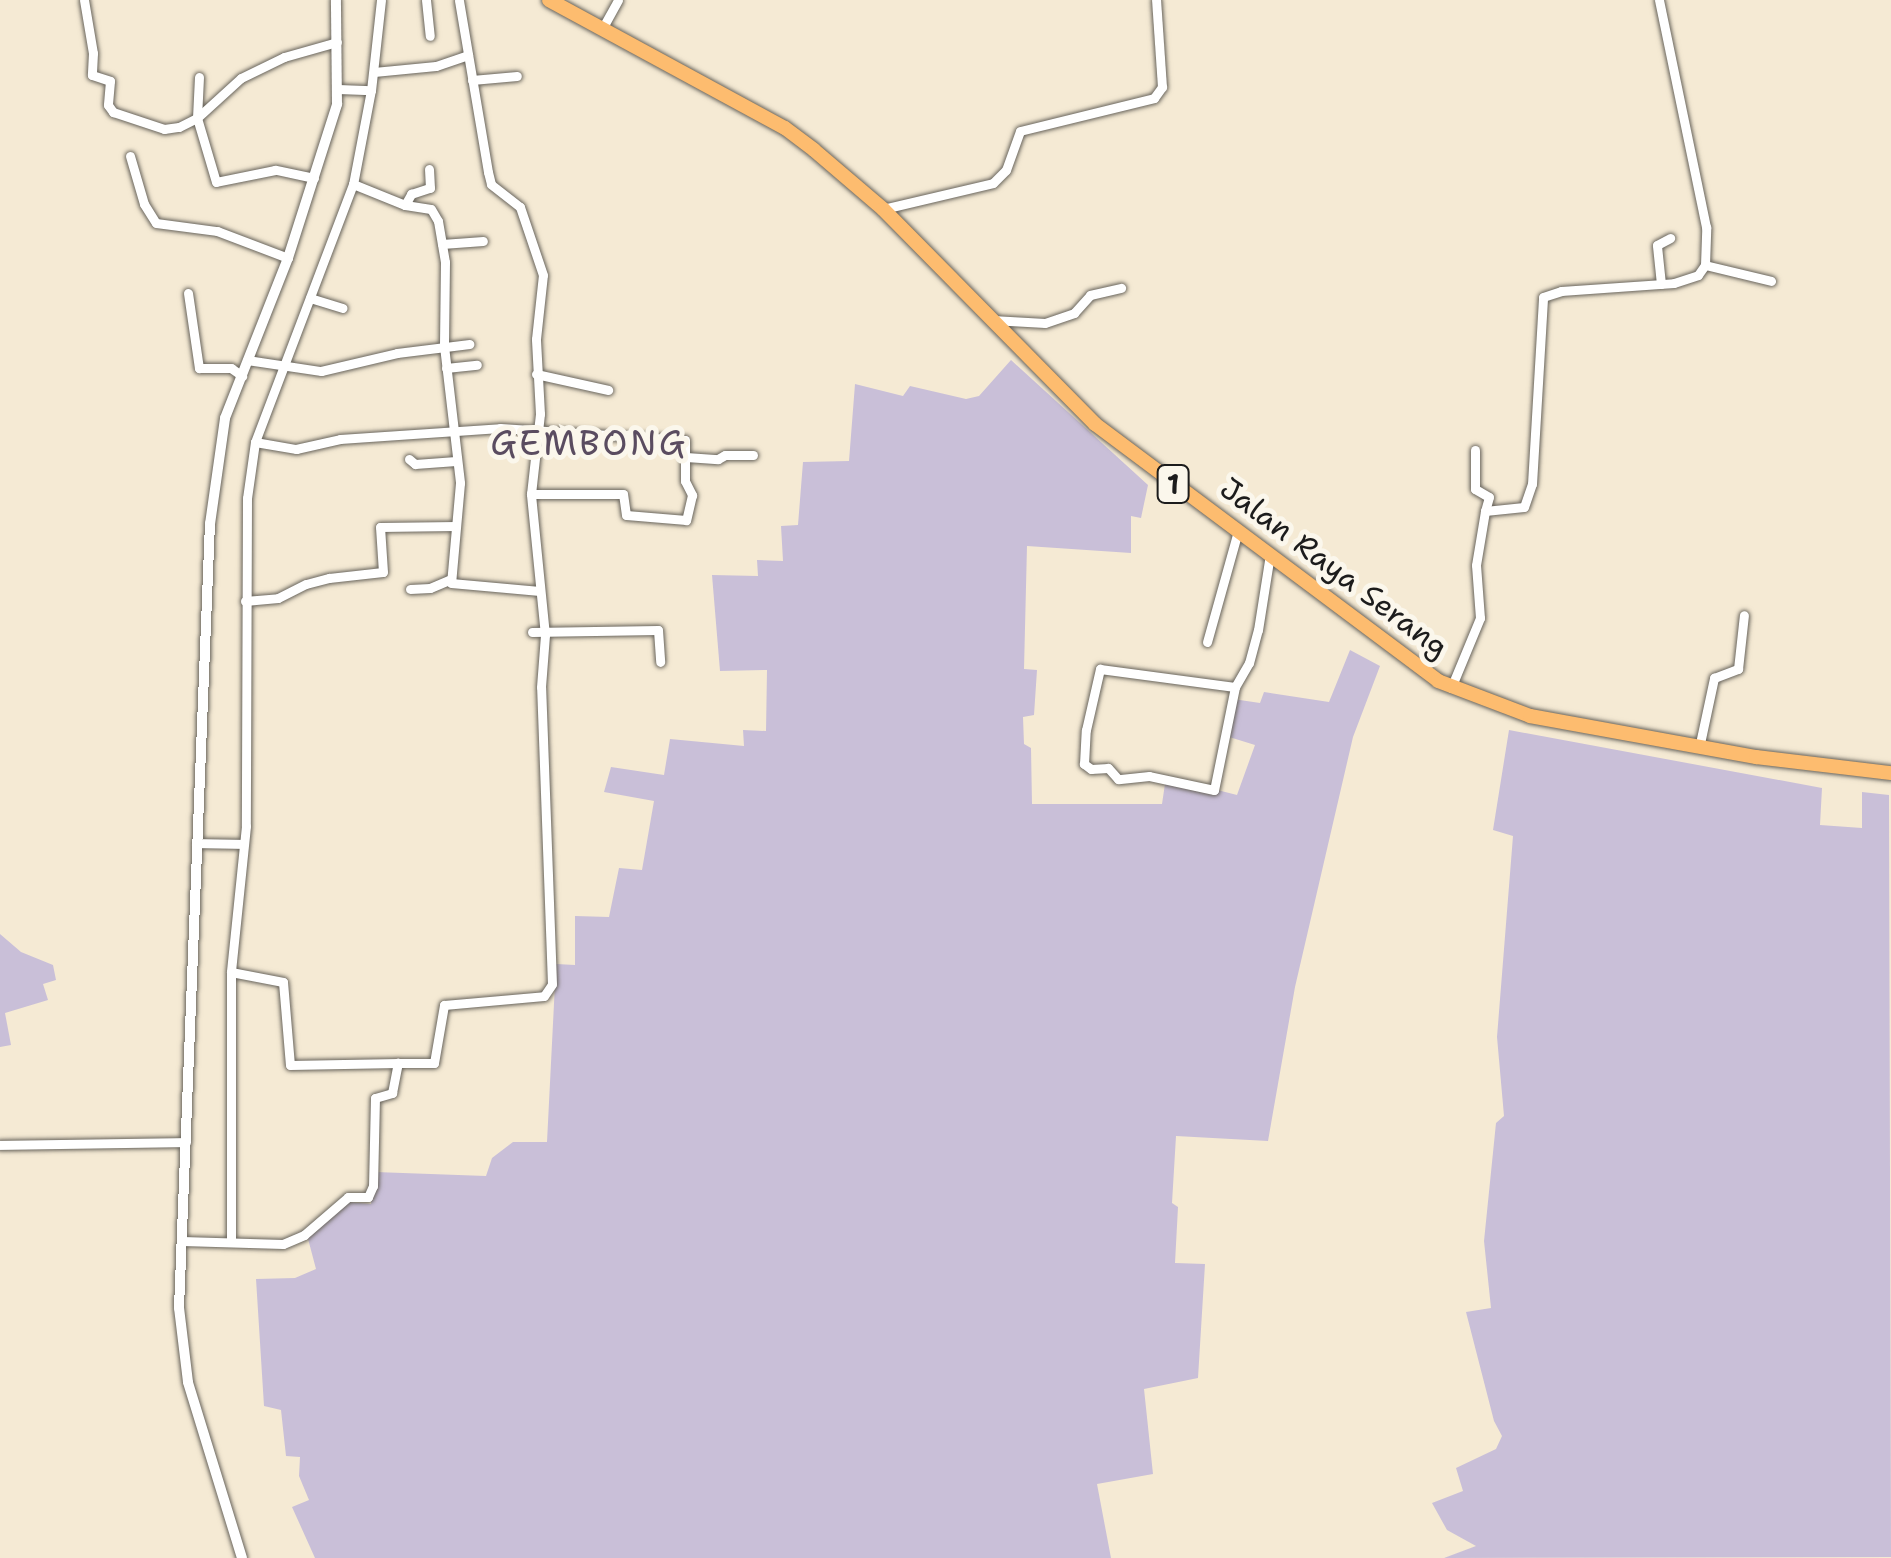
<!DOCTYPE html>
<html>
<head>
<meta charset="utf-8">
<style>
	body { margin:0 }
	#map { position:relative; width:1891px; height:1558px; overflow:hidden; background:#f5ead4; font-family:"Shantell Sans",sans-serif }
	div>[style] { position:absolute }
	.industrial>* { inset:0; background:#c9bfd8 }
	.roads { filter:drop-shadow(0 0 2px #68645c) drop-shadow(0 0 2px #68645c) }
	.minor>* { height:9px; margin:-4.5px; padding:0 4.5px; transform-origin:4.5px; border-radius:4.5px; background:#fff }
	.tertiary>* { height:10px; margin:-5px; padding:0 5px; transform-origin:5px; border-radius:5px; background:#fff }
	.trunk>* { height:14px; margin:-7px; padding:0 7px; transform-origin:7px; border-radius:7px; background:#fdbc6f }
	span { translate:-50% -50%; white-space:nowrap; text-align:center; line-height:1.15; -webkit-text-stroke:10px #fbf7ec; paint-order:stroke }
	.shield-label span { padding:2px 8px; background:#fbf7ec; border:2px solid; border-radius:8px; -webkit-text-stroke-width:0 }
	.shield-label { font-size:28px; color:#1c1c1c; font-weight:700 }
	.street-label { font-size:30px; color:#1c1c1c }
	.quarter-label { font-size:35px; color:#5a4c60; letter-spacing:2.5px }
</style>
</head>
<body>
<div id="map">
	<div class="industrial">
		<div style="clip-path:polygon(1011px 360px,1148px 485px,1141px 518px,1131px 516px,1131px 553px,1027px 546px,1024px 669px,1037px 670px,1034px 715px,1023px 717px,1024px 744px,1031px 748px,1032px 804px,1162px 804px,1166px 777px,1237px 795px,1255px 745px,1226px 736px,1233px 699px,1260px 703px,1264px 692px,1329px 702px,1350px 650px,1380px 666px,1353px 737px,1295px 987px,1268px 1141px,1176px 1136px,1172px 1203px,1178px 1207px,1175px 1263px,1205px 1264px,1198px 1378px,1144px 1389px,1153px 1474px,1097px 1484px,1111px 1558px,315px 1558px,292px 1507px,309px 1500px,299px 1476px,300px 1457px,286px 1456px,281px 1410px,264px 1406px,256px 1279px,295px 1278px,316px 1269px,307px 1235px,348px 1202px,371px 1204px,375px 1172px,486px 1176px,492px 1158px,513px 1142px,547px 1142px,556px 964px,575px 965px,575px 916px,609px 917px,619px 868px,642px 870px,654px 801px,604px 792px,611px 767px,664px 775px,670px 739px,744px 746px,743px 730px,766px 731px,767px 670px,720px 671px,712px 575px,758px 576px,757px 560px,783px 561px,781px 526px,798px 525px,803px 462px,849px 461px,855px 384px,903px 396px,910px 386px,966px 399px,979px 396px)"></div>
		<div style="clip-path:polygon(1509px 730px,1822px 788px,1820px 825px,1862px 828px,1862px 792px,1889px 795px,1891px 1557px,1444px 1558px,1476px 1546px,1447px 1530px,1432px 1503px,1463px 1491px,1456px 1468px,1496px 1449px,1502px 1436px,1494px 1421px,1466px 1312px,1491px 1308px,1484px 1241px,1496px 1123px,1504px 1116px,1497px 1037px,1513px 836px,1493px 830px)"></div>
		<div style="clip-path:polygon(0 934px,21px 952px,53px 965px,56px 980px,43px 984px,48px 1000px,5px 1013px,11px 1045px,0 1047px)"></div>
	</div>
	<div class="roads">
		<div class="minor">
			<div style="left:84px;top:0;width:54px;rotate:80.4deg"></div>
			<div style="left:93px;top:53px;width:22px;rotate:93deg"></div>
			<div style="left:92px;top:75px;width:19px;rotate:18deg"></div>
			<div style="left:110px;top:81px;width:24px;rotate:95deg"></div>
			<div style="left:108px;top:105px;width:9px;rotate:54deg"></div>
			<div style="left:113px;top:112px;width:54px;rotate:18.4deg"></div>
			<div style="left:164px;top:129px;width:15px;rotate:-8deg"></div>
			<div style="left:179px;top:127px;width:20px;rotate:-27deg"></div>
			<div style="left:197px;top:118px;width:41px;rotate:-87.2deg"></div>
			<div style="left:381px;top:0;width:91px;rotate:96.3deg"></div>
			<div style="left:371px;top:90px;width:96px;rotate:100.8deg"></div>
			<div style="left:353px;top:184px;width:276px;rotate:110.8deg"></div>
			<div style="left:255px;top:442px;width:57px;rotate:98.1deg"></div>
			<div style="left:247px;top:498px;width:328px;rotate:90.2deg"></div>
			<div style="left:246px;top:826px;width:147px;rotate:95.9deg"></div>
			<div style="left:231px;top:972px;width:53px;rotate:10.9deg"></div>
			<div style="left:283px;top:982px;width:83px;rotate:85.2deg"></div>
			<div style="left:290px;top:1065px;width:108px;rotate:-1.1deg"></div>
			<div style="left:426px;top:0;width:36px;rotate:84deg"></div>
			<div style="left:602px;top:29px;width:33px;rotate:-61deg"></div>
			<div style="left:374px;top:72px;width:62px;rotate:-5.5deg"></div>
			<div style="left:436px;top:66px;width:34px;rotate:-19deg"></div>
			<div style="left:472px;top:80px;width:45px;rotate:-5.1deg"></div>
			<div style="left:338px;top:89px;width:33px;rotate:2deg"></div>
			<div style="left:130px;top:156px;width:50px;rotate:73.7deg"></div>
			<div style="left:144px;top:204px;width:22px;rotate:58deg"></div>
			<div style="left:156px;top:223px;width:62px;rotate:7.5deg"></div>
			<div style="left:217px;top:231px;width:76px;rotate:20.8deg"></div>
			<div style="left:314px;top:178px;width:40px;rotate:-168deg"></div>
			<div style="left:275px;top:170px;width:60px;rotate:168.5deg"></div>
			<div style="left:216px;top:182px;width:67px;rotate:-106.5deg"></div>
			<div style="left:197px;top:118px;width:59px;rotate:-42.3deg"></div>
			<div style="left:241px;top:78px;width:48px;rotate:-26deg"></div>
			<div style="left:284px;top:57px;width:55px;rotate:-15.8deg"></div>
			<div style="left:353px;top:184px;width:56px;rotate:22deg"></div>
			<div style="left:405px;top:205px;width:26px;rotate:9deg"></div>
			<div style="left:431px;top:209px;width:14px;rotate:60deg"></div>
			<div style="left:438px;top:221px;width:42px;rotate:80.3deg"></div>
			<div style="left:445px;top:262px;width:84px;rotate:90.7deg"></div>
			<div style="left:444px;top:346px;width:138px;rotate:83.3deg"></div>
			<div style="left:460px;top:483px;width:100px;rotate:95.1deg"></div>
			<div style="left:451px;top:583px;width:89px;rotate:5.1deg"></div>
			<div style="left:405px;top:205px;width:13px;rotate:-61deg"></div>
			<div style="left:411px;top:194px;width:20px;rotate:-18deg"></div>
			<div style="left:430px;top:188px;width:19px;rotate:-93deg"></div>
			<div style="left:883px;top:209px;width:113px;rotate:-13.3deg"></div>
			<div style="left:993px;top:183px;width:18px;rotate:-45deg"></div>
			<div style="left:1006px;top:170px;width:41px;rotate:-70.3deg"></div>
			<div style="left:1020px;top:131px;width:138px;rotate:-13.8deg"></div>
			<div style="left:1154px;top:98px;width:14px;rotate:-54deg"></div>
			<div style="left:1162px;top:87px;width:87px;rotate:-93.9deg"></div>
			<div style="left:442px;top:244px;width:41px;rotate:-4.2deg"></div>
			<div style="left:1705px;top:265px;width:68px;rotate:13.6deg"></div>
			<div style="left:1661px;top:284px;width:39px;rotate:-96deg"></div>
			<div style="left:1657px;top:245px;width:15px;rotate:-28deg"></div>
			<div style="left:188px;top:293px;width:76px;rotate:81.7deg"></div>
			<div style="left:199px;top:368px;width:32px"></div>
			<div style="left:231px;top:368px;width:14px;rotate:36deg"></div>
			<div style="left:310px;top:298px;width:34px;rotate:17deg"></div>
			<div style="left:992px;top:320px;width:53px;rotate:3.2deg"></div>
			<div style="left:1045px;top:323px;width:31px;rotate:-19deg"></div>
			<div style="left:1074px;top:313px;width:24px;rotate:-48deg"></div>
			<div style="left:1090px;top:295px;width:32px;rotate:-13deg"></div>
			<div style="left:247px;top:360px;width:75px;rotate:8.5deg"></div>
			<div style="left:321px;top:371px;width:78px;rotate:-13.3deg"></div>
			<div style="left:397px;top:353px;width:73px;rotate:-7.1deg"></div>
			<div style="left:446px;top:368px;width:31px;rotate:-6deg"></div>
			<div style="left:536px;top:374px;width:74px;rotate:12.5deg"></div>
			<div style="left:255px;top:442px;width:42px;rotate:9.7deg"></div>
			<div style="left:296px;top:449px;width:45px;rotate:-12.8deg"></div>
			<div style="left:340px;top:439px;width:160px;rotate:-3.9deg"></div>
			<div style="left:500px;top:428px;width:185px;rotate:3.7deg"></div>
			<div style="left:685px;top:440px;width:41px;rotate:90deg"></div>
			<div style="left:685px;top:481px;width:16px;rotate:63deg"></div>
			<div style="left:692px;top:495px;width:26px;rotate:103deg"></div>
			<div style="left:686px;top:520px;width:60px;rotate:-175.2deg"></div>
			<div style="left:626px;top:515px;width:21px;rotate:-98deg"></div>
			<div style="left:623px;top:494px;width:92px;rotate:180deg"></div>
			<div style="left:1475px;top:450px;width:39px;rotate:90deg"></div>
			<div style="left:1475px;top:489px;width:16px;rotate:30deg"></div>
			<div style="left:1489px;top:497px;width:15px;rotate:106deg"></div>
			<div style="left:686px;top:457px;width:32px;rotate:4deg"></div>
			<div style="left:718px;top:459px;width:8px;rotate:-30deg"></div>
			<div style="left:725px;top:455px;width:28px"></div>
			<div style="left:409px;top:459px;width:8px;rotate:40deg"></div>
			<div style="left:415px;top:464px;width:41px;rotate:-4.2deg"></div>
			<div style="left:410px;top:589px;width:20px;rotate:-3deg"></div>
			<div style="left:430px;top:588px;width:23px;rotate:-23deg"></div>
			<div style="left:245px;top:601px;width:33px;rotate:-5deg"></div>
			<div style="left:278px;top:598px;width:31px;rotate:-27deg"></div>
			<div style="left:306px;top:584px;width:24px;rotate:-15deg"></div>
			<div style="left:329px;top:578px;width:54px;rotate:-6.3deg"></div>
			<div style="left:383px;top:572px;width:45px;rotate:-93.8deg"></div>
			<div style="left:380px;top:527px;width:76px;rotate:-0.8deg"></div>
			<div style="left:532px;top:632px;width:126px;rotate:-0.9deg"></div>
			<div style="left:658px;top:630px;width:32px;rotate:86deg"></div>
			<div style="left:1207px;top:642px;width:115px;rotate:-74.4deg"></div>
			<div style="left:1235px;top:687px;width:105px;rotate:101.5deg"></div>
			<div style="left:1214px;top:790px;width:66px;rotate:-167.8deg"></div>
			<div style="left:1149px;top:776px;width:31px;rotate:174deg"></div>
			<div style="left:1118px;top:779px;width:15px;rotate:-132deg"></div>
			<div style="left:1108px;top:768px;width:17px;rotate:177deg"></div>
			<div style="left:1091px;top:769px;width:9px;rotate:-144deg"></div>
			<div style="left:1084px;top:764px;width:34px;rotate:-87deg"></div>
			<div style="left:1086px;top:730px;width:63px;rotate:-77.1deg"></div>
			<div style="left:1100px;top:669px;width:136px;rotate:7.6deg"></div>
			<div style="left:1235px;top:687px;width:28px;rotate:-60deg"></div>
			<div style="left:1249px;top:663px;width:34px;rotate:-75deg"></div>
			<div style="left:1258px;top:630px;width:77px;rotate:-81deg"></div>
			<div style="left:1451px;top:688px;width:76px;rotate:-67.5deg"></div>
			<div style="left:1480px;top:618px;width:53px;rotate:-94.3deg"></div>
			<div style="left:1476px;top:565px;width:55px;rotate:-80.5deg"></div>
			<div style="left:1485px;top:511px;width:39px;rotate:-6deg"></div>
			<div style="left:1524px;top:507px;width:24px;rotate:-71deg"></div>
			<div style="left:1532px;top:484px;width:187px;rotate:-86.6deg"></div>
			<div style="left:1543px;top:297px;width:19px;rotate:-18deg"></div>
			<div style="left:1561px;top:291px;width:113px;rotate:-4deg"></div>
			<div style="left:1674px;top:283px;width:25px;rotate:-18deg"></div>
			<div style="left:1698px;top:275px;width:12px;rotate:-55deg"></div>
			<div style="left:1705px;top:265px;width:38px;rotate:-88deg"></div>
			<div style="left:1706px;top:227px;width:232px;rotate:-101.7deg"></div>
			<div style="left:1699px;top:748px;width:72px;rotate:-77.9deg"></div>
			<div style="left:1714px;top:678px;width:26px;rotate:-21deg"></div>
			<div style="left:1738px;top:669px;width:54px;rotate:-83.7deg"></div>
			<div style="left:196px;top:843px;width:47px;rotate:1.2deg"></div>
			<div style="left:231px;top:972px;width:269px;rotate:90deg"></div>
			<div style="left:0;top:1145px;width:186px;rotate:-0.9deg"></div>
			<div style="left:182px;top:1241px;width:101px;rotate:1.7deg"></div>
			<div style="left:283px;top:1244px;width:23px;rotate:-23deg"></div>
			<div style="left:304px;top:1235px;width:58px;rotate:-40.8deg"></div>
			<div style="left:348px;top:1197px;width:20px"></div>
			<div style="left:368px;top:1197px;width:12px;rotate:-66deg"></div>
			<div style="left:373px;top:1186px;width:88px;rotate:-88.7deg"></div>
			<div style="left:375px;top:1098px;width:18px;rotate:-16deg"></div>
			<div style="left:392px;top:1093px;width:31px;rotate:-79deg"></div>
			<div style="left:398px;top:1063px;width:36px"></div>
			<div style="left:434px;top:1063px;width:59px;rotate:-80.2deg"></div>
			<div style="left:444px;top:1005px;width:100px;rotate:-5.1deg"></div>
			<div style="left:544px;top:996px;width:14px;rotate:-56deg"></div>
			<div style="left:552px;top:984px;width:297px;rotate:-92.1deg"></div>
			<div style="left:541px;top:687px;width:52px;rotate:-85.6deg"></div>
			<div style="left:545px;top:635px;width:142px;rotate:-95.7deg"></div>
			<div style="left:531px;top:494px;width:81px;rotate:-83.6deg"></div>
			<div style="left:540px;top:414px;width:75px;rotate:-93.1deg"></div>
			<div style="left:536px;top:339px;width:64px;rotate:-83.8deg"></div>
			<div style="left:543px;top:275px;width:72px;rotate:-108.7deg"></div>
			<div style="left:520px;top:207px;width:37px;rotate:-142deg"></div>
			<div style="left:491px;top:184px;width:12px;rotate:-104deg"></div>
			<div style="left:488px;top:172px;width:174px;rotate:-99.6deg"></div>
		</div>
		<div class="tertiary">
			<div style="left:242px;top:1558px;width:184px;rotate:-107.1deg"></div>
			<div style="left:188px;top:1382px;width:75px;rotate:-96.9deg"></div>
			<div style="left:179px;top:1308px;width:785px;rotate:-87.74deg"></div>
			<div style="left:210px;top:524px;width:107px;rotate:-81.9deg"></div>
			<div style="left:225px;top:418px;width:172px;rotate:-68.5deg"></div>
			<div style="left:288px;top:258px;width:162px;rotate:-72.3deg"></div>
			<div style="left:337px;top:104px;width:104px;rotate:-90.6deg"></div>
		</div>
		<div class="trunk">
			<div style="left:549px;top:0;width:268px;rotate:28.5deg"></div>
			<div style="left:785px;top:128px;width:36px;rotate:37deg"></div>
			<div style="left:814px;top:150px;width:91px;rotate:40.5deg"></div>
			<div style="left:883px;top:209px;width:302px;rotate:45.4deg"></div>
			<div style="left:1095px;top:424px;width:429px;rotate:36.8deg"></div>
			<div style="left:1438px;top:681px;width:98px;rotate:20.8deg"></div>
			<div style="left:1530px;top:716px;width:230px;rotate:10.3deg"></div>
			<div style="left:1756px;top:757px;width:136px;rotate:6.8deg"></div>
		</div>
	</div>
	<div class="shield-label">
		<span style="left:1173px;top:484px">1</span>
	</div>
	<div class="street-label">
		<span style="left:1334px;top:568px;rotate:37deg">Jalan Raya Serang</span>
	</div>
	<div class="quarter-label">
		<span style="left:589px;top:443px">GEMBONG</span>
	</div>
</div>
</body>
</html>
